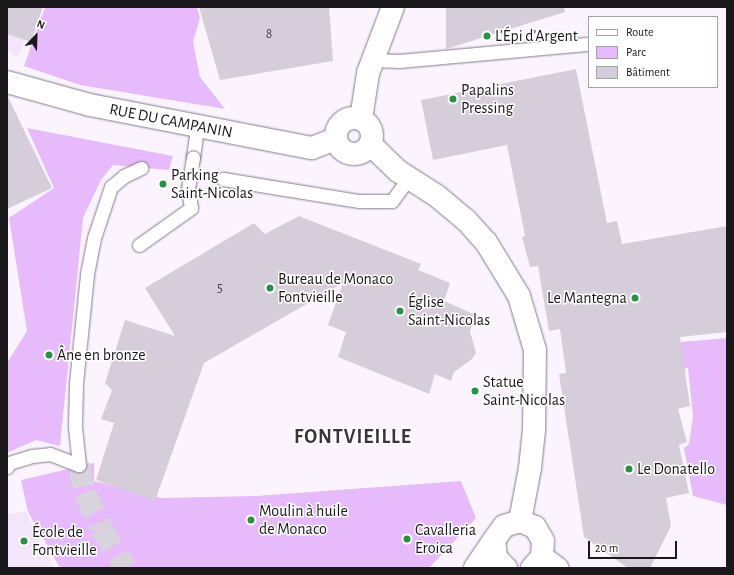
<!DOCTYPE html>
<html>
<head>
<meta charset="utf-8">
<style>
	body { margin:0 }
	#map { position:relative; width:734px; height:575px; overflow:hidden; background:#fbf4ff; font-family:"Alegreya Sans",sans-serif }
	div>[style] { position:absolute }
	.built>* { inset:0; background:#f4e6fa }
	.green>* { inset:0; background:#e7bafc }
	.building>* { inset:0; background:#d6cddb }
	.street-tunnel>* { height:22px; margin-top:-11px; transform-origin:0; background:repeating-linear-gradient(90deg,#d9d3dd 0 22px,transparent 0 33px) }
	.roads { filter:drop-shadow(0 0 1px #847c88) drop-shadow(0 0 1px #847c88) }
	.lane>* { height:13px; margin:-6.5px; padding:0 6.5px; transform-origin:6.5px; border-radius:6.5px; background:#fff }
	.street>* { height:22px; margin:-11px; padding:0 11px; transform-origin:11px; border-radius:11px; background:#fff }
	.street>.ring { margin:-11px; padding:0; box-sizing:content-box; background:none; border:22px solid #fff; border-radius:50% }
	.bridges { filter:drop-shadow(0 0 1px #847c88) drop-shadow(0 0 1px #847c88) }
	.lane-bridge>* { height:13px; margin:-6.5px; padding:0 6.5px; transform-origin:6.5px; border-radius:6.5px; background:#fff }
	.dots>* { width:11px; height:11px; translate:-50% -50%; box-sizing:border-box; border:2px solid #fff; border-radius:50% }
	span { translate:-50% -50%; white-space:nowrap; text-align:center; line-height:1.15; -webkit-text-stroke:3px #fff; paint-order:stroke }
	.number-label { font-size:14px; color:#4a454c }
	.number-label span { -webkit-text-stroke-width:0 }
	.poi-label { font-size:16px; color:#1b181c }
	.left { translate:0 -50%; text-align:left }
	.right { translate:-100% -50%; text-align:right }
	.street-label { font-size:16px; color:#1b181c }
	.district-label { font-size:20px; color:#3b343f; font-weight:700; letter-spacing:1px }
	.frame { position:absolute; inset:0; border:8px solid #1b181c; pointer-events:none }
	.legend { position:absolute; left:588px; top:16px; width:130px; height:72px; box-sizing:border-box; background:#fff; border:1px solid #a4a3a4; margin:0; padding:5px 7px; list-style:none; font-size:12px; color:#1b181c }
	.legend li { display:flex; align-items:center; gap:8px; height:20px }
	.legend b { width:20px; border:1px solid #a4a3a4 }
	.north { position:absolute; left:16px; top:16px; width:40px; height:40px; -webkit-text-stroke:3px #fff; paint-order:stroke; rotate:23deg; font-size:11px; font-weight:700; line-height:16px; text-align:center; color:#1b181c }
	.north::after { content:''; display:block; margin:auto; width:14px; height:18px; background:#1b181c; clip-path:polygon(50% 0,100% 100%,50% 72%,0 100%) }
	.scale { position:absolute; left:588px; top:541px; width:89px; height:18px; box-sizing:border-box; border:2px solid #1b181c; border-top:0; padding-left:5px; font-size:12px; line-height:14px; white-space:nowrap; color:#1b181c; -webkit-text-stroke:3px #fff; paint-order:stroke }
</style>
</head>
<body>
<div id="map">
	<div class="built">
		<div style="clip-path:polygon(7px 7px,38px 7px,18px 58px,7px 50px)"></div>
		<div style="clip-path:polygon(25px 511px,55px 568px,7px 568px,7px 514px)"></div>
	</div>
	<div class="green">
		<div style="clip-path:polygon(45px 7px,197px 7px,200px 18px,193px 42px,200px 77px,225px 109px,80px 85px,24px 66px)"></div>
		<div style="clip-path:polygon(27px 128px,173px 156px,169px 170px,113px 165px,101px 180px,83px 218px,60px 446px,36px 440px,7px 453px,7px 363px,27px 331px,9px 218px,54px 188px)"></div>
		<div style="clip-path:polygon(727px 338px,727px 505px,693px 496px,684px 448px,689px 444px,693px 416px,688px 368px,667px 371px,665px 350px,682px 342px)"></div>
		<div style="clip-path:polygon(94px 463px,94px 481px,162px 498px,256px 496px,461px 481px,476px 518px,429px 568px,60px 568px,28px 512px,21px 480px)"></div>
	</div>
	<div class="building">
		<div style="clip-path:polygon(7px 7px,43px 7px,31px 42px,7px 34px)"></div>
		<div style="clip-path:polygon(199px 7px,329px 7px,333px 61px,220px 80px)"></div>
		<div style="clip-path:polygon(446px 7px,564px 7px,565px 12px,446px 49px)"></div>
		<div style="clip-path:polygon(576px 69px,607px 223px,617px 221px,622px 244px,727px 226px,727px 332px,680px 337px,690px 406px,678px 409px,687px 442px,679px 445px,689px 493px,666px 498px,671px 526px,650px 568px,628px 568px,584px 537px,559px 374px,566px 373px,560px 329px,549px 331px,538px 266px,530px 267px,522px 237px,525px 236px,507px 145px,433px 160px,421px 100px)"></div>
		<div style="clip-path:polygon(7px 95px,52px 188px,7px 209px)"></div>
		<div style="clip-path:polygon(299px 216px,421px 264px,418px 270px,450px 283px,444px 301px,476px 315px,470px 331px,476px 353px,472px 359px,454px 372px,451px 381px,435px 374px,429px 394px,338px 357px,346px 332px,328px 325px,343px 283px,204px 363px,155px 501px,96px 480px,114px 423px,101px 419px,112px 390px,105px 383px,125px 320px,175px 336px,145px 288px,254px 223px,265px 234px)"></div>
	</div>
	<div class="street-tunnel">
		<div style="left:79px;top:465px;width:29px;rotate:78deg"></div>
		<div style="left:85px;top:493px;width:38px;rotate:65deg"></div>
		<div style="left:101px;top:528px;width:47px;rotate:58deg"></div>
	</div>
	<div class="roads">
		<div class="lane">
			<div style="left:372px;top:60px;width:27px;rotate:2deg"></div>
			<div style="left:399px;top:61px;width:188px;rotate:-5.2deg"></div>
			<div style="left:193px;top:157px;width:30px;rotate:-82deg"></div>
			<div style="left:223px;top:179px;width:138px;rotate:9.2deg"></div>
			<div style="left:359px;top:201px;width:33px"></div>
			<div style="left:392px;top:201px;width:29px;rotate:-54deg"></div>
			<div style="left:139px;top:245px;width:64px;rotate:-35.4deg"></div>
			<div style="left:191px;top:208px;width:19px;rotate:-99deg"></div>
			<div style="left:7px;top:467px;width:4px;rotate:-63deg"></div>
			<div style="left:9px;top:463px;width:24px;rotate:-17deg"></div>
			<div style="left:32px;top:456px;width:18px;rotate:-6deg"></div>
			<div style="left:50px;top:454px;width:31px;rotate:21deg"></div>
			<div style="left:79px;top:465px;width:38px;rotate:-96deg"></div>
			<div style="left:75px;top:427px;width:44px;rotate:-88.7deg"></div>
			<div style="left:76px;top:383px;width:110px;rotate:-84.2deg"></div>
			<div style="left:87px;top:274px;width:37px;rotate:-79deg"></div>
			<div style="left:94px;top:238px;width:54px;rotate:-71.6deg"></div>
			<div style="left:111px;top:187px;width:17px;rotate:-40deg"></div>
			<div style="left:124px;top:176px;width:19px;rotate:-25deg"></div>
		</div>
		<div class="street">
			<div style="left:7px;top:82px;width:86px;rotate:15.5deg"></div>
			<div style="left:90px;top:105px;width:226px;rotate:11deg"></div>
			<div style="left:312px;top:148px;width:25px;rotate:-21deg"></div>
			<div class="ring" style="left:336px;top:118px;width:14px;height:14px"></div>
			<div style="left:361px;top:119px;width:47px;rotate:-81.3deg"></div>
			<div style="left:368px;top:73px;width:71px;rotate:-69.3deg"></div>
			<div style="left:370px;top:144px;width:39px;rotate:44deg"></div>
			<div style="left:398px;top:171px;width:46px;rotate:32.7deg"></div>
			<div style="left:437px;top:196px;width:38px;rotate:40deg"></div>
			<div style="left:466px;top:220px;width:30px;rotate:48deg"></div>
			<div style="left:486px;top:242px;width:63px;rotate:58.6deg"></div>
			<div style="left:519px;top:296px;width:56px;rotate:73.5deg"></div>
			<div style="left:535px;top:350px;width:80px;rotate:90.7deg"></div>
			<div style="left:534px;top:430px;width:38px;rotate:96deg"></div>
			<div style="left:530px;top:468px;width:54px;rotate:100.7deg"></div>
			<div style="left:542px;top:557px;width:19px;rotate:36deg"></div>
			<div style="left:475px;top:568px;width:34px;rotate:-56deg"></div>
			<div style="left:506px;top:568px;width:14px;rotate:-135deg"></div>
			<div style="left:496px;top:558px;width:18px;rotate:-96deg"></div>
			<div style="left:494px;top:540px;width:17px;rotate:-54deg"></div>
			<div style="left:504px;top:526px;width:17px;rotate:-17deg"></div>
			<div style="left:520px;top:521px;width:16px;rotate:22deg"></div>
			<div style="left:535px;top:527px;width:16px;rotate:60deg"></div>
			<div style="left:543px;top:541px;width:16px;rotate:94deg"></div>
			<div style="left:542px;top:557px;width:15px;rotate:132deg"></div>
		</div>
	</div>
	<div class="bridges">
		<div class="lane-bridge">
			<div style="left:188px;top:189px;width:32px;rotate:-81deg"></div>
		</div>
	</div>
	<div class="dots">
		<div style="left:487px;top:36px;background:#299046"></div>
		<div style="left:453px;top:99px;background:#299046"></div>
		<div style="left:163px;top:184px;background:#299046"></div>
		<div style="left:270px;top:288px;background:#299046"></div>
		<div style="left:635px;top:298px;background:#299046"></div>
		<div style="left:400px;top:311px;background:#299046"></div>
		<div style="left:49px;top:355px;background:#299046"></div>
		<div style="left:475px;top:391px;background:#299046"></div>
		<div style="left:629px;top:469px;background:#299046"></div>
		<div style="left:251px;top:520px;background:#299046"></div>
		<div style="left:407px;top:539px;background:#299046"></div>
		<div style="left:24px;top:541px;background:#299046"></div>
	</div>
	<div class="number-label">
		<span style="left:269px;top:34px">8</span>
		<span style="left:220px;top:288px">5</span>
	</div>
	<div class="poi-label">
		<span class="left" style="left:495px;top:36px">L’Épi d'Argent</span>
		<span class="left" style="left:461px;top:99px">Papalins<br>Pressing</span>
		<span class="left" style="left:171px;top:184px">Parking<br>Saint-Nicolas</span>
		<span class="left" style="left:278px;top:288px">Bureau de Monaco<br>Fontvieille</span>
		<span class="right" style="left:627px;top:298px">Le Mantegna</span>
		<span class="left" style="left:408px;top:311px">Église<br>Saint-Nicolas</span>
		<span class="left" style="left:57px;top:355px">Âne en bronze</span>
		<span class="left" style="left:483px;top:391px">Statue<br>Saint-Nicolas</span>
		<span class="left" style="left:637px;top:469px">Le Donatello</span>
		<span class="left" style="left:259px;top:520px">Moulin à huile<br>de Monaco</span>
		<span class="left" style="left:415px;top:539px">Cavalleria<br>Eroica</span>
		<span class="left" style="left:32px;top:541px">École de<br>Fontvieille</span>
	</div>
	<div class="street-label">
		<span style="left:171px;top:121px;rotate:11deg">RUE DU CAMPANIN</span>
	</div>
	<div class="district-label">
		<span style="left:353px;top:437px">FONTVIEILLE</span>
	</div>
	<div class="frame"></div>
	<ul class="legend">
	<li><b style="height:5px;background:#fff"></b>Route</li>
	<li><b style="height:11px;background:#e7bafc"></b>Parc</li>
	<li><b style="height:11px;background:#d6cddb"></b>Bâtiment</li>
	</ul>
	<div class="north">N</div>
	<div class="scale">20 m</div>
</div>
</body>
</html>
